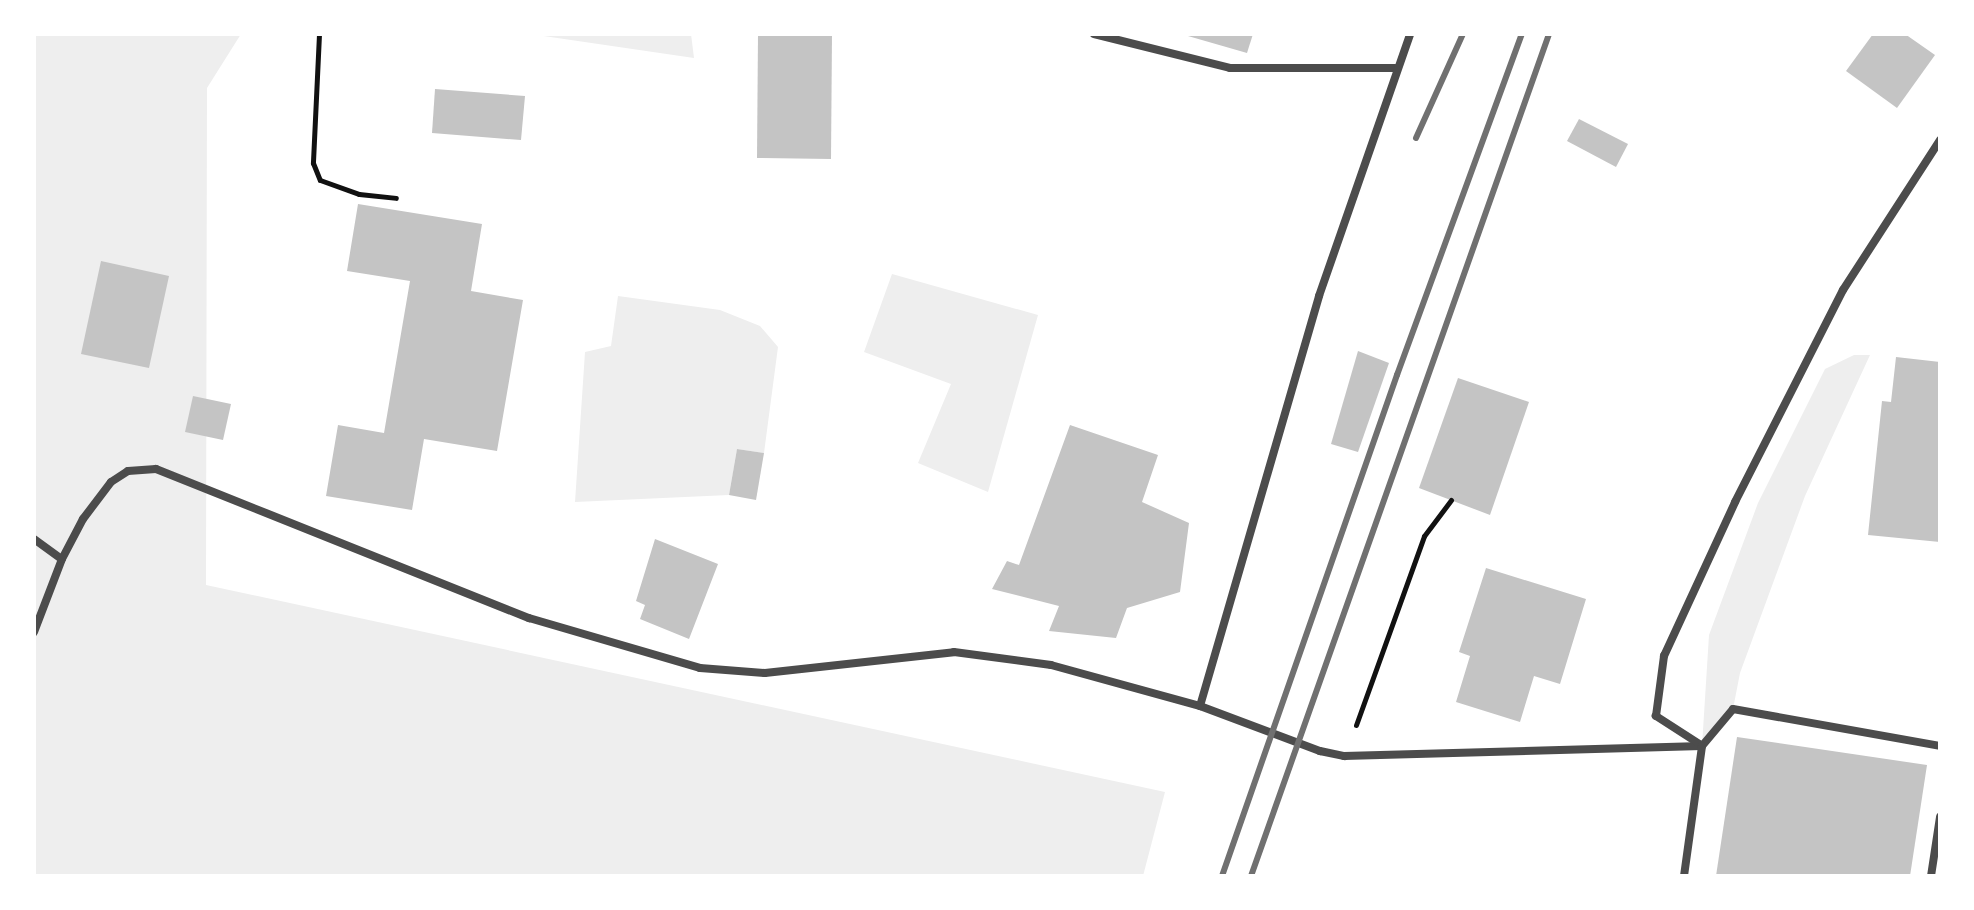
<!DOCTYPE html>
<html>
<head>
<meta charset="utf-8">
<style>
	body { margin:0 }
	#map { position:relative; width:1974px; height:910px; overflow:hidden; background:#fff; font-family:Quicksand,sans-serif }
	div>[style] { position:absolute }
	.green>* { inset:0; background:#eee }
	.building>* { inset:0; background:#c4c4c4 }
	.path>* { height:5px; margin:-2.5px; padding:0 2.5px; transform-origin:2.5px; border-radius:2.5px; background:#111 }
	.minor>* { height:8px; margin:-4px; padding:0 4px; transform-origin:4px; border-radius:4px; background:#4c4c4c }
	.rail>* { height:6px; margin:-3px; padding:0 3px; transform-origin:3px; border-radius:3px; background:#707070 }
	span { translate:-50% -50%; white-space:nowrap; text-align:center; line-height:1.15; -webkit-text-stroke:8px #fff; paint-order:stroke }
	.frame { position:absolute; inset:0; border:36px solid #fff; pointer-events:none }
</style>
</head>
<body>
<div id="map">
	<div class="green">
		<div style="clip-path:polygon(34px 34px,241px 34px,207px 88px,206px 585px,1165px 792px,1143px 876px,34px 876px)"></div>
		<div style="clip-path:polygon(530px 34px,691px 34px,694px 58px)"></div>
		<div style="clip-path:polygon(892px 274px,1038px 315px,988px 492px,918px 463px,951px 384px,864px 352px)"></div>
		<div style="clip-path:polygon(618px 296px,720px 310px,760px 326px,778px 347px,764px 453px,737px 449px,729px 495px,575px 502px,585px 352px,611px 346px)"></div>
		<div style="clip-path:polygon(1854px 355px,1870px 355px,1805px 496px,1740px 673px,1733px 709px,1702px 746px,1709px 635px,1758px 503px,1825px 369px)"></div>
	</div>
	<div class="building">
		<div style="clip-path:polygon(758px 34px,832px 34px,831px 159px,757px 158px)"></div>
		<div style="clip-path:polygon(1181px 34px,1253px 34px,1247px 53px)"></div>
		<div style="clip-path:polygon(1873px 34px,1905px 34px,1935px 55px,1897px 108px,1846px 71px)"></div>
		<div style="clip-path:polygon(435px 89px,525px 96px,521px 140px,432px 133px)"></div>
		<div style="clip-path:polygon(1579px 119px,1628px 144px,1616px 167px,1567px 141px)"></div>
		<div style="clip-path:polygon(358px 204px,482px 224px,471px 291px,523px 300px,497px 451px,424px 439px,412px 510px,326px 496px,338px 425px,384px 433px,410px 281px,347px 271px)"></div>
		<div style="clip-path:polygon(101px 261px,169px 276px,149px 368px,81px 354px)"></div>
		<div style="clip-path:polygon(1358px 351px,1389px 363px,1358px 452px,1331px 444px)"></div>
		<div style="clip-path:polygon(1896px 357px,1940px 362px,1940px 542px,1868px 535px,1882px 401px,1891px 402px)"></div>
		<div style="clip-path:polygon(1458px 378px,1529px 402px,1490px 515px,1419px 488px)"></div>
		<div style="clip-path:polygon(193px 396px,231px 404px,223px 440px,185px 432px)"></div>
		<div style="clip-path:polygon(1070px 425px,1158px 455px,1142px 502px,1189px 523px,1180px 592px,1127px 608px,1116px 638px,1049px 631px,1059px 606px,992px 589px,1007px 561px,1019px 565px)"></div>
		<div style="clip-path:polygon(737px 449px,764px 453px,756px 500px,729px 495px)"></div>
		<div style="clip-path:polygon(655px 539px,718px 564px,689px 639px,640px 619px,645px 605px,636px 601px)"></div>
		<div style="clip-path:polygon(1486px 568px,1586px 599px,1560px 684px,1534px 676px,1520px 722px,1456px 702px,1470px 656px,1459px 652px)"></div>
		<div style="clip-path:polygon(1737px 737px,1927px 765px,1910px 876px,1716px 876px)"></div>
	</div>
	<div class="path">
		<div style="left:319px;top:34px;width:129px;rotate:92.7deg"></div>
		<div style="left:313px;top:163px;width:18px;rotate:68deg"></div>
		<div style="left:320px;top:180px;width:41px;rotate:19.7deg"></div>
		<div style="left:359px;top:194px;width:37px;rotate:6deg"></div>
		<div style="left:1356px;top:725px;width:201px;rotate:-70.2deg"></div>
		<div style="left:1424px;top:536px;width:45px;rotate:-53.1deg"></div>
	</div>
	<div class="minor">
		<div style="left:1094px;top:34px;width:140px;rotate:14deg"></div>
		<div style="left:1230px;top:68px;width:165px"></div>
		<div style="left:34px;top:539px;width:34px;rotate:36deg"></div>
		<div style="left:34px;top:632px;width:78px;rotate:-69deg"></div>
		<div style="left:62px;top:559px;width:45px;rotate:-62.3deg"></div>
		<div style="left:83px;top:519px;width:46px;rotate:-52.9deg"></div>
		<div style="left:111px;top:482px;width:20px;rotate:-33deg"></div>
		<div style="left:128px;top:471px;width:28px;rotate:-4deg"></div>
		<div style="left:156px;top:469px;width:402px;rotate:21.8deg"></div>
		<div style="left:529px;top:618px;width:178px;rotate:16.3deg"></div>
		<div style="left:700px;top:668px;width:65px;rotate:4.4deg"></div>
		<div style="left:765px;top:673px;width:190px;rotate:-6.3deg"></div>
		<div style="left:954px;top:652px;width:98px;rotate:7.6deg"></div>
		<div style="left:1051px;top:665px;width:155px;rotate:15.4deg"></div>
		<div style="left:1200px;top:706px;width:128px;rotate:20.6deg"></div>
		<div style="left:1320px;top:751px;width:25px;rotate:12deg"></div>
		<div style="left:1344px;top:756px;width:358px;rotate:-1.6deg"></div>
		<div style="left:1200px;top:706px;width:427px;rotate:-73.8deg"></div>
		<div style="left:1319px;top:296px;width:277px;rotate:-70.8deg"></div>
		<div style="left:1701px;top:745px;width:54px;rotate:-147.2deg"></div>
		<div style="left:1656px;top:716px;width:61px;rotate:-82.4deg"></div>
		<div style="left:1664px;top:656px;width:170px;rotate:-65.2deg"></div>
		<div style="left:1735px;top:502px;width:238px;rotate:-63deg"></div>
		<div style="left:1843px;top:290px;width:179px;rotate:-57.1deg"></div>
		<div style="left:1702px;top:746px;width:48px;rotate:-50deg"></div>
		<div style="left:1733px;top:709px;width:210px;rotate:10.1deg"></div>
		<div style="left:1684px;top:876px;width:131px;rotate:-82.1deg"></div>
		<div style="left:1931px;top:876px;width:60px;rotate:-81.3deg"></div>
	</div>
	<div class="rail">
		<div style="left:1416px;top:138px;width:114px;rotate:-65.7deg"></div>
		<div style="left:1222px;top:876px;width:531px;rotate:-70.75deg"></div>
		<div style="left:1397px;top:375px;width:363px;rotate:-69.9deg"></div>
		<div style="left:1251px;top:876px;width:893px;rotate:-70.51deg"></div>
	</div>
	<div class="frame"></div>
</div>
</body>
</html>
